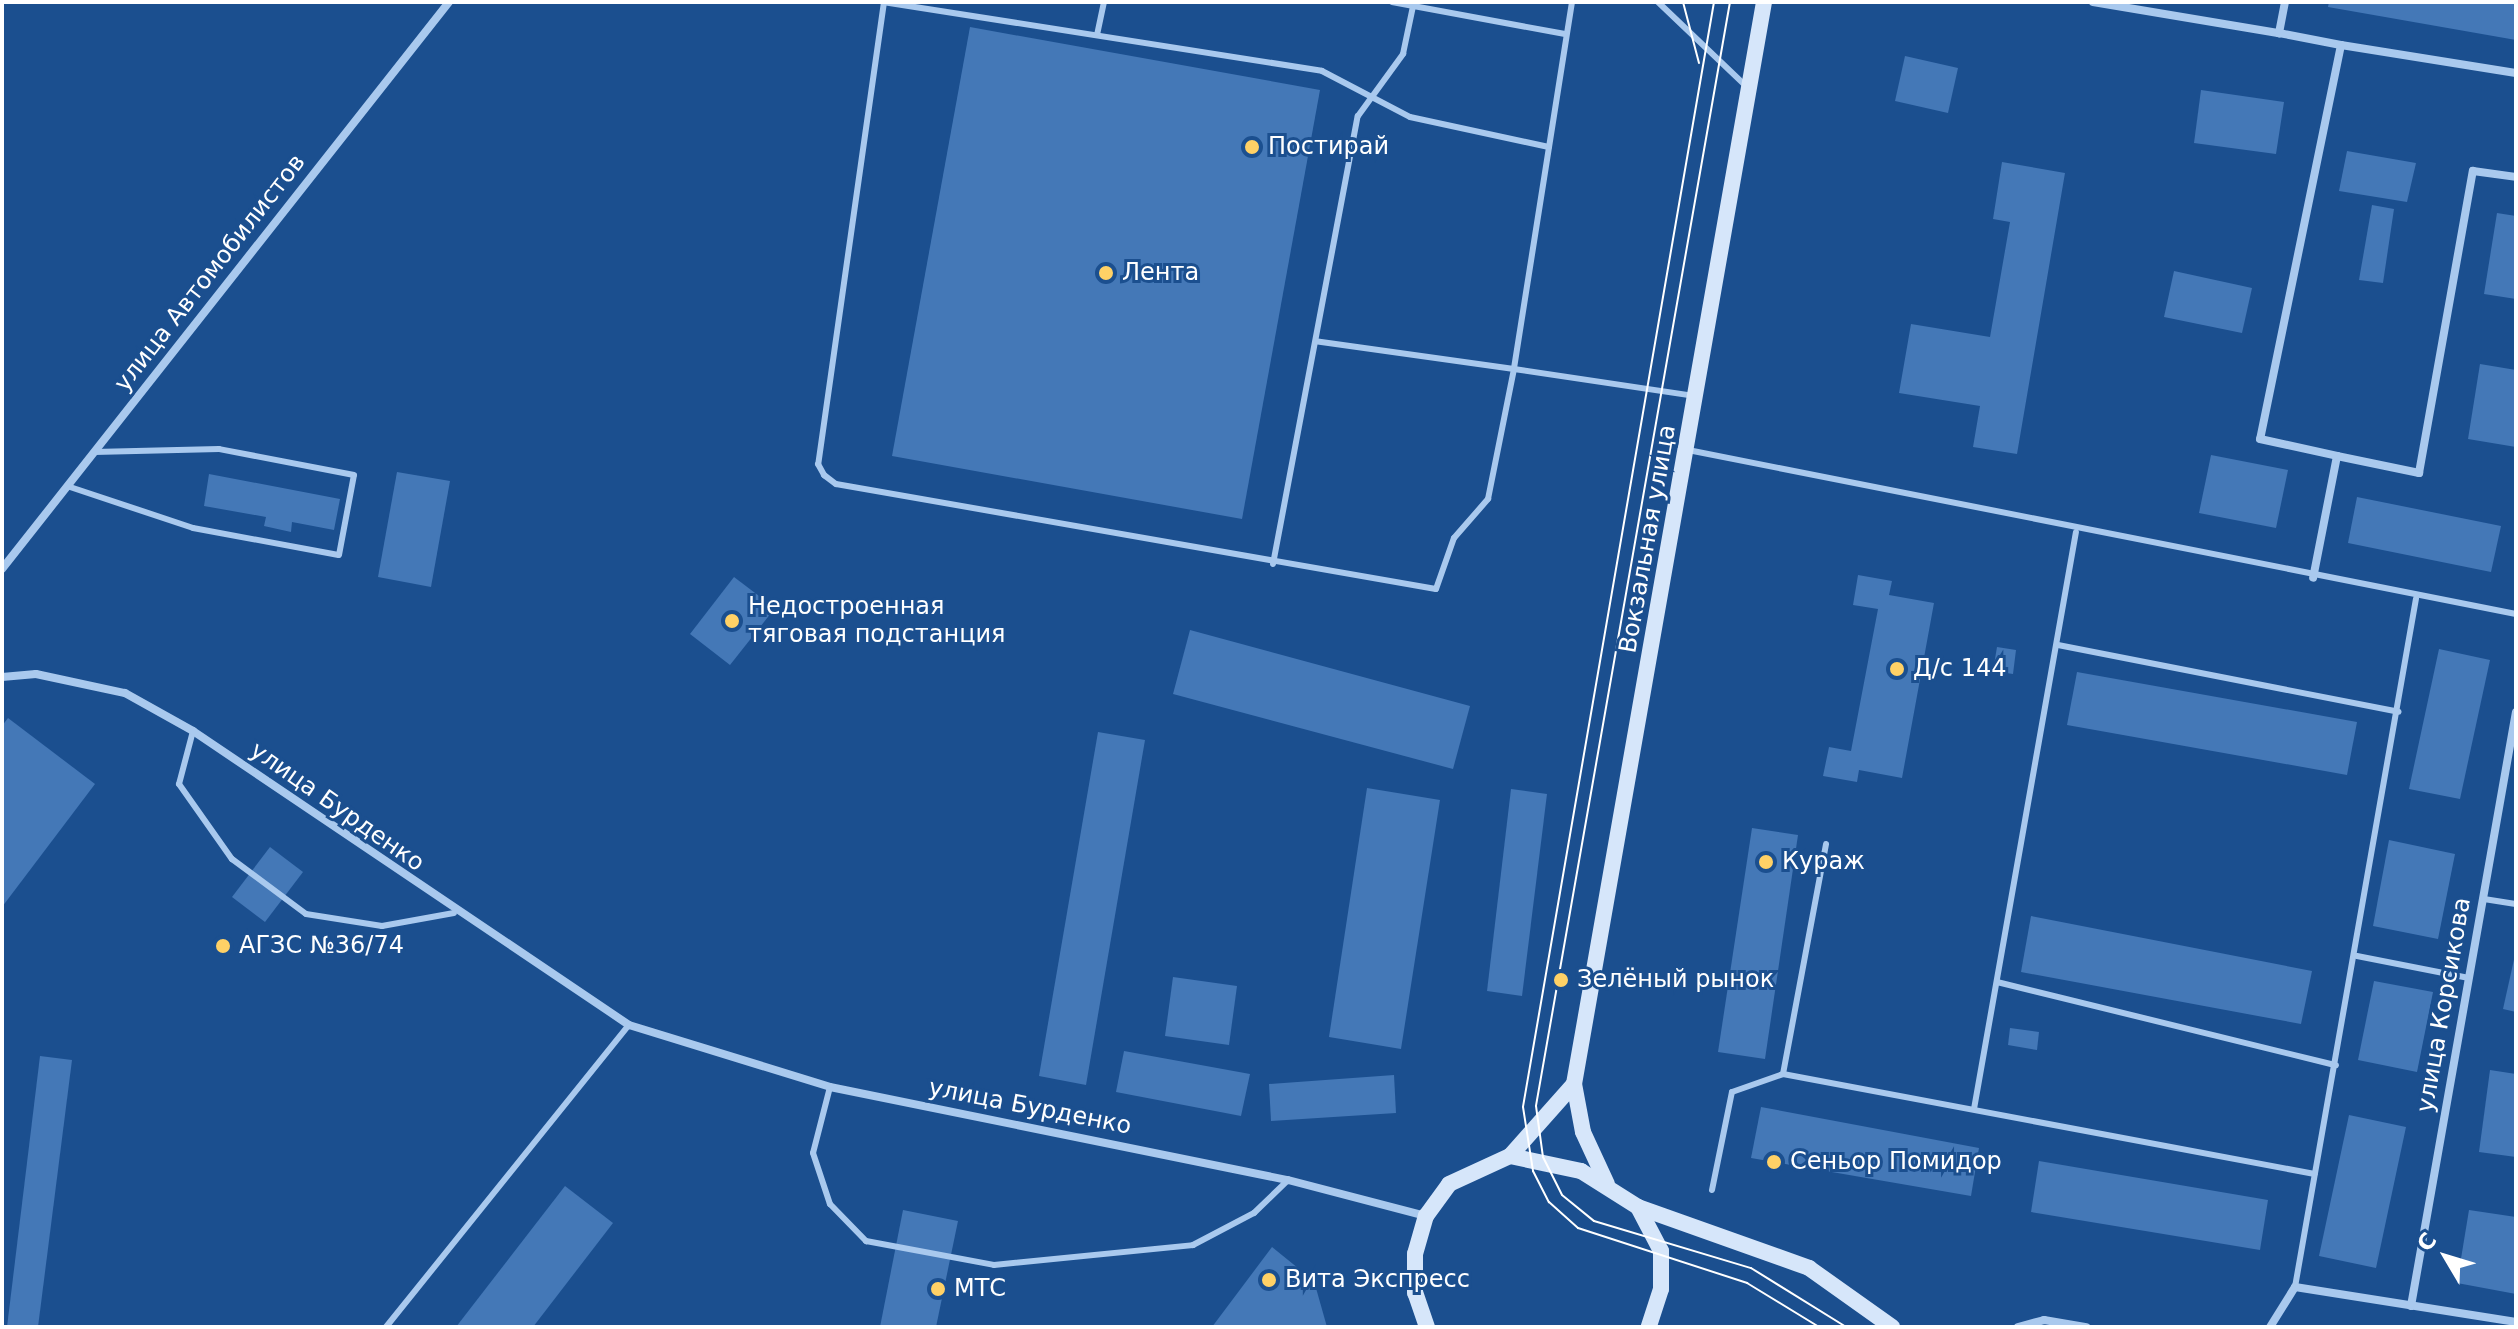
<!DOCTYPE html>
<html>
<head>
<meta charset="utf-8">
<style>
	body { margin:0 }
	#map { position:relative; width:2518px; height:1329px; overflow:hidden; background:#1b4f8f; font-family:"DejaVu Sans",sans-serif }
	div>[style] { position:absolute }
	.building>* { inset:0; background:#4478b7 }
	.lane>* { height:6px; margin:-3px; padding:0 3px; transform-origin:3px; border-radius:3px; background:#a9c9ee }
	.street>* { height:8px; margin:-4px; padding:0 4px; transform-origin:4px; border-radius:4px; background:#a9c9ee }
	.secondary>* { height:16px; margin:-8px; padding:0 8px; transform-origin:8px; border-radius:8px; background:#d6e6fa }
	.tram>* { height:2px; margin:-1px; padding:0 1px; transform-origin:1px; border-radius:1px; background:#fff }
	.dots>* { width:22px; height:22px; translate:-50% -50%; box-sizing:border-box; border:4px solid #1b4f8f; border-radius:50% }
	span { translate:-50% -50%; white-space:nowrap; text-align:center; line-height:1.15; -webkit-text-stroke:6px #1b4f8f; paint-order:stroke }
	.poi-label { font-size:24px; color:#fff }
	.left { translate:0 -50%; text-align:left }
	.street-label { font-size:24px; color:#fff }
	.frame { position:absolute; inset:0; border:4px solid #fff; pointer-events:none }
	.north { position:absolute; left:2406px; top:1217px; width:80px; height:80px; -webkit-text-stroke:6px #1b4f8f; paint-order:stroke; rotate:308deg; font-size:22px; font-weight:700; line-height:32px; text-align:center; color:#fff }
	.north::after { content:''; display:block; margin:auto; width:28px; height:36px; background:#fff; clip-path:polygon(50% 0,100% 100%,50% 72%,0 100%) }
</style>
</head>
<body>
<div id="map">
	<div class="building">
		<div style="clip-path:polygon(2329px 2px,2516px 2px,2516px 40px,2328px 7px)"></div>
		<div style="clip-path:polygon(970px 27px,1320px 90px,1242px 519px,892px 456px)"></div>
		<div style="clip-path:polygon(1905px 56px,1958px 68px,1948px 113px,1895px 101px)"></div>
		<div style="clip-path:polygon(2201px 90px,2284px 102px,2276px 154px,2194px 143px)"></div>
		<div style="clip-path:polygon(2347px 151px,2416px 163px,2407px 202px,2339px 191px)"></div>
		<div style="clip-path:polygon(2002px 162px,2065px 173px,2017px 454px,1973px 447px,1980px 406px,1899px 393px,1911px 324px,1990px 337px,2010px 222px,1993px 219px)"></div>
		<div style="clip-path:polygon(2372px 205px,2394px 209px,2383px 283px,2359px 280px)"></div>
		<div style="clip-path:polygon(2497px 213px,2516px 216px,2516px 299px,2484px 294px)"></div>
		<div style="clip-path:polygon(2174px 271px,2252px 288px,2242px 333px,2164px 317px)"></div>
		<div style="clip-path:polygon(2480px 364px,2516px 370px,2516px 447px,2468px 439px)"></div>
		<div style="clip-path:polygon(2211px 455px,2288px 470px,2276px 528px,2199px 513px)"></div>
		<div style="clip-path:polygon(397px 472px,450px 481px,431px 587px,378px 577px)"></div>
		<div style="clip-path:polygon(209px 474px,340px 499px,334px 530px,292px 522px,291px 532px,264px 526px,266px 517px,204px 506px)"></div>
		<div style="clip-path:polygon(2357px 497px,2501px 526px,2491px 572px,2348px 543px)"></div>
		<div style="clip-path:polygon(1858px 575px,1892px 581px,1889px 595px,1934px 603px,1902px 778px,1859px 770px,1857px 782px,1823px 776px,1829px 747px,1851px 751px,1878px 609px,1853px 605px)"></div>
		<div style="clip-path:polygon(734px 577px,775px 608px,730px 665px,690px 634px)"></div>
		<div style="clip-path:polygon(1190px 630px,1470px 706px,1453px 769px,1173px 694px)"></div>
		<div style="clip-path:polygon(1997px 647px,2016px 650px,2013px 674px,1993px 671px)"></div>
		<div style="clip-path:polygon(2439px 649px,2490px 660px,2460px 799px,2409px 789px)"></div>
		<div style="clip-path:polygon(2077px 672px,2357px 722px,2347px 775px,2067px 725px)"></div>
		<div style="clip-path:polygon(8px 718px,95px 784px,2px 907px,2px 726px)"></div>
		<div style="clip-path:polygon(1098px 732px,1145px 740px,1086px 1085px,1039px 1076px)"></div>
		<div style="clip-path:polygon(1367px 788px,1440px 800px,1401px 1049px,1329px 1037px)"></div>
		<div style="clip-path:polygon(1511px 789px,1547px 794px,1522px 996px,1487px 991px)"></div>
		<div style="clip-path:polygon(1752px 828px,1798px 835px,1765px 1059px,1718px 1052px)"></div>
		<div style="clip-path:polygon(2389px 840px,2455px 854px,2438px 939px,2373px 926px)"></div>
		<div style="clip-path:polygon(270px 847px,303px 872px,265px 922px,232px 897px)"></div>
		<div style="clip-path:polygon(2031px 916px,2312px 971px,2301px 1024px,2021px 972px)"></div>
		<div style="clip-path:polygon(2515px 955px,2516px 955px,2516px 1012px,2503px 1009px)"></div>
		<div style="clip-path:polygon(1173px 977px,1237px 986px,1229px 1045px,1165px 1036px)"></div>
		<div style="clip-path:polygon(2374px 981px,2433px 992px,2417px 1072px,2358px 1060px)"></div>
		<div style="clip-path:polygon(2010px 1028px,2039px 1032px,2037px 1050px,2008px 1045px)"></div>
		<div style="clip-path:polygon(1124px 1051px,1250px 1074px,1241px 1116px,1116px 1092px)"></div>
		<div style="clip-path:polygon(40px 1056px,72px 1060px,38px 1327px,7px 1327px)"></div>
		<div style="clip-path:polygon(2490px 1070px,2516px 1074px,2516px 1157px,2479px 1152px)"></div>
		<div style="clip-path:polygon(1394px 1075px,1396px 1113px,1271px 1121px,1269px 1084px)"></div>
		<div style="clip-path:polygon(1761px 1107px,1979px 1148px,1971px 1196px,1751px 1158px)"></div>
		<div style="clip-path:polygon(2349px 1115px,2406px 1127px,2376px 1268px,2319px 1256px)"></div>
		<div style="clip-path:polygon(2039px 1161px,2268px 1200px,2260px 1250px,2031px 1212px)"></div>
		<div style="clip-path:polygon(565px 1186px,613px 1223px,533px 1327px,456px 1327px)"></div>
		<div style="clip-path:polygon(903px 1210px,958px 1221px,936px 1327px,880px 1327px)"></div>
		<div style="clip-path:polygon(2469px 1210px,2516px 1217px,2516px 1294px,2457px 1283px)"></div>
		<div style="clip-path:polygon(1272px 1247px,1314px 1281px,1327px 1327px,1212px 1327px)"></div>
	</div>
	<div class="lane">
		<div style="left:883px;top:2px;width:444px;rotate:8.9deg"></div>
		<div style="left:1322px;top:71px;width:99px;rotate:27.6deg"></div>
		<div style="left:1410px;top:117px;width:142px;rotate:12.2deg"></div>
		<div style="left:884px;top:2px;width:467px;rotate:98.1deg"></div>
		<div style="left:818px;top:464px;width:13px;rotate:61deg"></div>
		<div style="left:824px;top:475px;width:15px;rotate:37deg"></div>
		<div style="left:836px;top:484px;width:609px;rotate:9.93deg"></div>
		<div style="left:1436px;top:589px;width:54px;rotate:-70.6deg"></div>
		<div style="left:1454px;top:538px;width:52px;rotate:-48.9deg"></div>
		<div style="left:1488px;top:499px;width:133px;rotate:-78.7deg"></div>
		<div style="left:1514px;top:369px;width:200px;rotate:-172deg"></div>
		<div style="left:1392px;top:2px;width:176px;rotate:10.5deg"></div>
		<div style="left:1572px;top:2px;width:372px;rotate:99deg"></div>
		<div style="left:1514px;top:369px;width:182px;rotate:8.5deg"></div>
		<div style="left:1658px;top:2px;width:120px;rotate:43.7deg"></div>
		<div style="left:1097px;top:35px;width:34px;rotate:-78deg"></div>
		<div style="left:1688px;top:450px;width:844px;rotate:11.2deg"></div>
		<div style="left:67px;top:486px;width:133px;rotate:18.4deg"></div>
		<div style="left:193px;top:528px;width:148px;rotate:10.5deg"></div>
		<div style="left:339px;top:555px;width:81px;rotate:-79.4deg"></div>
		<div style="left:354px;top:475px;width:137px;rotate:-169.1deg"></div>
		<div style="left:219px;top:449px;width:125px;rotate:178.6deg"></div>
		<div style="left:1273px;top:564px;width:456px;rotate:-79.3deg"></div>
		<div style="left:1358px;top:116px;width:77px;rotate:-54deg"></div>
		<div style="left:1403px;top:54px;width:49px;rotate:-78.2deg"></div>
		<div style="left:2058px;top:645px;width:347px;rotate:11.1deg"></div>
		<div style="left:193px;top:731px;width:55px;rotate:104.8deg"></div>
		<div style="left:179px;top:784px;width:92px;rotate:54.8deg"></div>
		<div style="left:232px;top:859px;width:92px;rotate:36.6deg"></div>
		<div style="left:306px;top:914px;width:77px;rotate:9deg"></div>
		<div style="left:382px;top:926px;width:73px;rotate:-10.2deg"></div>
		<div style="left:2484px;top:899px;width:32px;rotate:9deg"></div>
		<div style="left:2357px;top:956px;width:114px;rotate:11.1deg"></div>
		<div style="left:1997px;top:982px;width:349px;rotate:13.8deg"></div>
		<div style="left:1783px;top:1074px;width:234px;rotate:-79.4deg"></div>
		<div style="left:830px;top:1087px;width:68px;rotate:104.4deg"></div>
		<div style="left:813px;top:1153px;width:54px;rotate:71.6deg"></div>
		<div style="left:830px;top:1204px;width:52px;rotate:45.8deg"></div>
		<div style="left:866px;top:1241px;width:130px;rotate:10.6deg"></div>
		<div style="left:994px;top:1265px;width:200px;rotate:-5.7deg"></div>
		<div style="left:1193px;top:1245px;width:69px;rotate:-27.7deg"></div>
		<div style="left:1254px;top:1213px;width:47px;rotate:-44.1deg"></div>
		<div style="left:1974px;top:1109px;width:586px;rotate:-79.98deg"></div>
		<div style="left:1712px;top:1190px;width:100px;rotate:-78.5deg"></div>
		<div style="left:1732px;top:1092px;width:54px;rotate:-19.4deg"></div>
		<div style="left:1783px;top:1074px;width:541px;rotate:10.65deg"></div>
		<div style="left:2295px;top:1287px;width:699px;rotate:-80.03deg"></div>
		<div style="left:386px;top:1327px;width:388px;rotate:-51.2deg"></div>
	</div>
	<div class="street">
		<div style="left:2093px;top:2px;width:189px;rotate:9.5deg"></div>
		<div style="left:2285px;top:2px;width:32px;rotate:101deg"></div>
		<div style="left:2279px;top:33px;width:63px;rotate:11deg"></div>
		<div style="left:2341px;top:45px;width:402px;rotate:101.6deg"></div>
		<div style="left:2260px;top:439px;width:79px;rotate:12.4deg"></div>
		<div style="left:2337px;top:456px;width:124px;rotate:101.1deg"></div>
		<div style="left:2341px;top:45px;width:177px;rotate:9.1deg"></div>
		<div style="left:2337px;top:456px;width:84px;rotate:11.7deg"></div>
		<div style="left:2419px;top:473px;width:307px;rotate:-79.9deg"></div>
		<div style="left:2473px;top:171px;width:43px;rotate:7.9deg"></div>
		<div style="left:2px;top:569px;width:722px;rotate:-51.75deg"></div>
		<div style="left:2px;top:677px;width:34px;rotate:-5deg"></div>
		<div style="left:36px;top:674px;width:91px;rotate:12.1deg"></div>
		<div style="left:125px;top:693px;width:78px;rotate:29.2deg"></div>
		<div style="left:193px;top:731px;width:526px;rotate:33.99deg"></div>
		<div style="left:629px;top:1025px;width:210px;rotate:17.1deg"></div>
		<div style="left:830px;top:1087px;width:467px;rotate:11.5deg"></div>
		<div style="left:1288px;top:1180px;width:143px;rotate:14.6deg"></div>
		<div style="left:2411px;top:1306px;width:603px;rotate:-79.98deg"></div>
		<div style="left:2018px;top:1327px;width:27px;rotate:-15deg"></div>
		<div style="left:2044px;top:1320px;width:43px;rotate:9.5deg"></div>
		<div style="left:2270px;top:1327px;width:47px;rotate:-58deg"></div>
		<div style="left:2295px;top:1287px;width:224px;rotate:9deg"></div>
	</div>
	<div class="secondary">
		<div style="left:1510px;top:1156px;width:96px;rotate:-48.4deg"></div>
		<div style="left:1607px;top:1184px;width:57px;rotate:-114.8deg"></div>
		<div style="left:1583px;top:1132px;width:49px;rotate:-100.6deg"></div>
		<div style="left:1574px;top:1084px;width:1099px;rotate:-80.04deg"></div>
		<div style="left:1638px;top:1207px;width:182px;rotate:19.6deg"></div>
		<div style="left:1809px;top:1268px;width:102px;rotate:35.4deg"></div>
		<div style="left:1427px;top:1327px;width:36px;rotate:-109deg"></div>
		<div style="left:1415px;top:1293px;width:39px;rotate:-90deg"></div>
		<div style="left:1415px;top:1254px;width:40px;rotate:-74deg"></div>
		<div style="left:1426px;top:1216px;width:39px;rotate:-54deg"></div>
		<div style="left:1449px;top:1184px;width:67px;rotate:-24.7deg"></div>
		<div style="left:1510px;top:1156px;width:73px;rotate:11.9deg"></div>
		<div style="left:1581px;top:1171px;width:67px;rotate:32.3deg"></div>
		<div style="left:1638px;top:1207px;width:50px;rotate:62.4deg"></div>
		<div style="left:1661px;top:1251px;width:38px;rotate:90deg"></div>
		<div style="left:1661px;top:1289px;width:40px;rotate:108deg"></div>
	</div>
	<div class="tram">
		<div style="left:1683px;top:2px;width:63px;rotate:75.3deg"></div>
		<div style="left:1714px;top:2px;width:1121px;rotate:99.81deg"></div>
		<div style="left:1523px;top:1107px;width:65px;rotate:81.1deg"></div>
		<div style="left:1533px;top:1171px;width:35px;rotate:63deg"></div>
		<div style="left:1549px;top:1202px;width:39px;rotate:42deg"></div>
		<div style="left:1578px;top:1228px;width:178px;rotate:18deg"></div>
		<div style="left:1747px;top:1283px;width:84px;rotate:31.4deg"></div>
		<div style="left:1730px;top:2px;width:1121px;rotate:99.97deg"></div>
		<div style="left:1536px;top:1106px;width:51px;rotate:82.2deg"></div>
		<div style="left:1543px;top:1157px;width:42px;rotate:63.4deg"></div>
		<div style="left:1562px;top:1195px;width:41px;rotate:39.1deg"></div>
		<div style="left:1594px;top:1221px;width:164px;rotate:16.7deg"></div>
		<div style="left:1751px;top:1268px;width:112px;rotate:31.8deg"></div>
	</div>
	<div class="dots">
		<div style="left:1252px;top:147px;background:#ffd166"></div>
		<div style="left:1106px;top:273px;background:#ffd166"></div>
		<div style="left:732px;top:621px;background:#ffd166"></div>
		<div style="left:1897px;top:669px;background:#ffd166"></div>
		<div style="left:1766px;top:862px;background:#ffd166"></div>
		<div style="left:223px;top:946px;background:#ffd166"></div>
		<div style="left:1561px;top:980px;background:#ffd166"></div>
		<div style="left:1774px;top:1162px;background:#ffd166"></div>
		<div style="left:1269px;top:1280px;background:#ffd166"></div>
		<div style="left:938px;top:1289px;background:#ffd166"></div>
	</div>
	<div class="poi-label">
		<span class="left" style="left:1268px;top:147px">Постирай</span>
		<span class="left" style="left:1122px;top:273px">Лента</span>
		<span class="left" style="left:748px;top:621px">Недостроенная<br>тяговая подстанция</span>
		<span class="left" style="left:1913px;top:669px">Д/с 144</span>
		<span class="left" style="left:1782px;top:862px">Кураж</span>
		<span class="left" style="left:239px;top:946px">АГЗС №36/74</span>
		<span class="left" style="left:1577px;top:980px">Зелёный рынок</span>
		<span class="left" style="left:1790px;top:1162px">Сеньор Помидор</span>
		<span class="left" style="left:1285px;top:1280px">Вита Экспресс</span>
		<span class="left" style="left:954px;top:1289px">МТС</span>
	</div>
	<div class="street-label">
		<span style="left:210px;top:273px;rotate:-52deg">улица Автомобилистов</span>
		<span style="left:1648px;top:539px;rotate:-80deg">Вокзальная улица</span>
		<span style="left:337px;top:807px;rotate:35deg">улица Бурденко</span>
		<span style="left:2444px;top:1005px;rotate:-80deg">улица Корсикова</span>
		<span style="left:1030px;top:1107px;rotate:11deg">улица Бурденко</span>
	</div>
	<div class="frame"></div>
	<div class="north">С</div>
</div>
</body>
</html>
